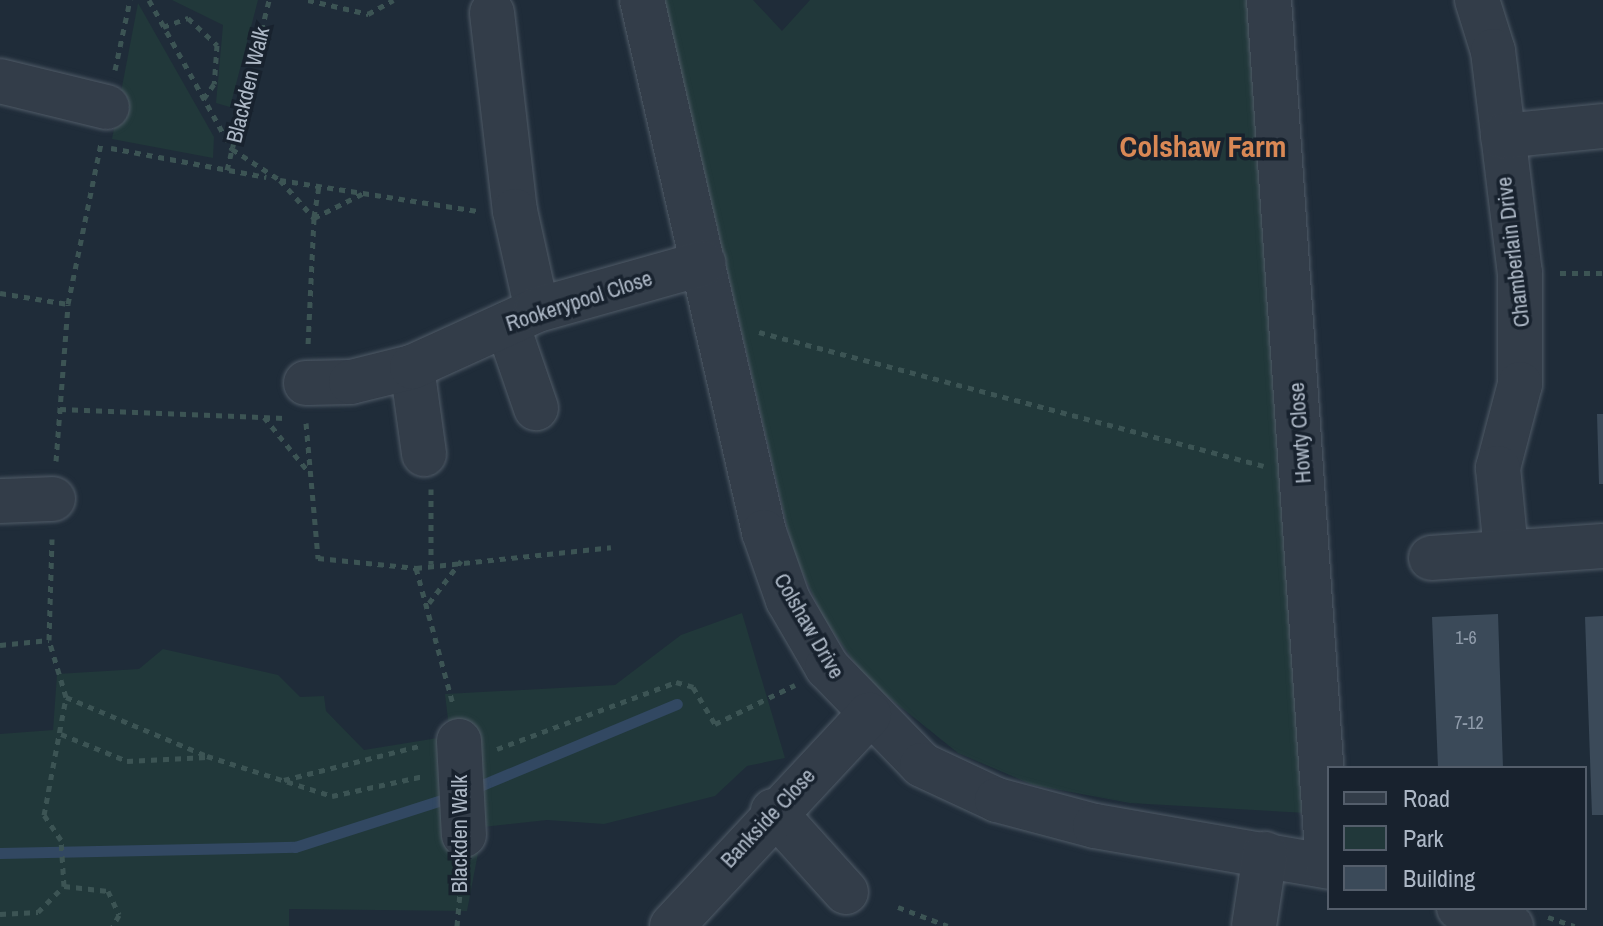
<!DOCTYPE html>
<html>
<head>
<meta charset="utf-8">
<style>
	body { margin:0 }
	#map { position:relative; width:1603px; height:926px; overflow:hidden; background:#1f2c39; font-family:"Archivo Narrow",sans-serif }
	div>[style] { position:absolute }
	.green>* { inset:0; background:#21383a }
	.stream>* { height:11px; margin:-5.5px; padding:0 5.5px; transform-origin:5.5px; border-radius:5.5px; background:#324862 }
	.building>* { inset:0; background:#3b4a59 }
	.path>* { height:5px; margin-top:-2.5px; transform-origin:0; background:repeating-linear-gradient(90deg,#3c5454 0 6px,transparent 0 12px) }
	.roads { filter:drop-shadow(0 0 2px #505b67) drop-shadow(0 0 2px #505b67) }
	.minor>* { height:44px; margin:-22px; padding:0 22px; transform-origin:22px; border-radius:22px; background:#333d49 }
	.bridges { filter:drop-shadow(0 0 2px #505b67) drop-shadow(0 0 2px #505b67) }
	.minor-bridge>* { height:44px; margin:-22px; padding:0 22px; transform-origin:22px; border-radius:22px; background:#333d49 }
	span { translate:-50% -50%; white-space:nowrap; text-align:center; line-height:1.15; -webkit-text-stroke:7px #18222e; paint-order:stroke }
	.number-label { font-size:18px; color:#909cab }
	.number-label span { -webkit-text-stroke-width:0 }
	.street-label { font-size:22px; color:#adb8c6 }
	.district-label { font-size:30px; color:#d98855; font-weight:700 }
	.legend { position:absolute; left:1327px; top:766px; width:260px; height:144px; box-sizing:border-box; background:#18222e; border:2px solid #545e6b; margin:0; padding:10px 14px; list-style:none; font-size:24px; color:#adb8c6 }
	.legend li { display:flex; align-items:center; gap:16px; height:40px }
	.legend b { width:40px; border:2px solid #545e6b }
</style>
</head>
<body>
<div id="map">
	<div class="green">
		<div style="clip-path:polygon(172px 0,258px 0,230px 107px,216px 103px,223px 25px)"></div>
		<div style="clip-path:polygon(664px 0,753px 0,782px 31px,810px 0,1269px 0,1325px 814px,1130px 803px,1033px 785px,958px 753px,866px 679px,823px 617px,793px 551px)"></div>
		<div style="clip-path:polygon(138px 3px,214px 137px,213px 158px,112px 139px)"></div>
		<div style="clip-path:polygon(742px 613px,785px 758px,747px 766px,715px 796px,604px 824px,547px 820px,483px 827px,467px 911px,289px 909px,289px 926px,0 926px,0 734px,53px 730px,57px 674px,139px 669px,163px 649px,278px 675px,300px 697px,324px 696px,326px 711px,364px 750px,450px 736px,445px 694px,615px 685px,681px 635px)"></div>
	</div>
	<div class="stream">
		<div style="left:470px;top:790px;width:224px;rotate:-22.6deg"></div>
		<div style="left:0;top:853px;width:295px;rotate:-1.2deg"></div>
		<div style="left:295px;top:847px;width:167px;rotate:-17.8deg"></div>
	</div>
	<div class="building">
		<div style="clip-path:polygon(1597px 414px,1603px 414px,1603px 484px,1599px 484px)"></div>
		<div style="clip-path:polygon(1498px 614px,1503px 768px,1438px 768px,1432px 617px)"></div>
		<div style="clip-path:polygon(1603px 616px,1603px 815px,1592px 815px,1585px 617px)"></div>
	</div>
	<div class="path">
		<div style="left:149px;top:0;width:171px;rotate:60.9deg"></div>
		<div style="left:232px;top:149px;width:57px;rotate:32.9deg"></div>
		<div style="left:280px;top:180px;width:51px;rotate:48.2deg"></div>
		<div style="left:314px;top:218px;width:127px;rotate:92.7deg"></div>
		<div style="left:308px;top:0;width:62px;rotate:13.1deg"></div>
		<div style="left:368px;top:14px;width:29px;rotate:-29deg"></div>
		<div style="left:163px;top:27px;width:27px;rotate:-20deg"></div>
		<div style="left:188px;top:18px;width:40px;rotate:43deg"></div>
		<div style="left:217px;top:45px;width:39px;rotate:94deg"></div>
		<div style="left:214px;top:84px;width:19px;rotate:125deg"></div>
		<div style="left:115px;top:70px;width:72px;rotate:-77.9deg"></div>
		<div style="left:111px;top:148px;width:158px;rotate:10.6deg"></div>
		<div style="left:227px;top:170px;width:175px;rotate:-76.1deg"></div>
		<div style="left:280px;top:180px;width:200px;rotate:8.9deg"></div>
		<div style="left:314px;top:217px;width:31px;rotate:-81deg"></div>
		<div style="left:314px;top:218px;width:54px;rotate:-26.6deg"></div>
		<div style="left:1560px;top:273px;width:43px"></div>
		<div style="left:0;top:293px;width:69px;rotate:9.2deg"></div>
		<div style="left:759px;top:332px;width:522px;rotate:14.86deg"></div>
		<div style="left:60px;top:409px;width:225px;rotate:2.3deg"></div>
		<div style="left:264px;top:417px;width:68px;rotate:50.9deg"></div>
		<div style="left:306px;top:423px;width:136px;rotate:84.9deg"></div>
		<div style="left:318px;top:558px;width:99px;rotate:5.8deg"></div>
		<div style="left:416px;top:568px;width:141px;rotate:74.8deg"></div>
		<div style="left:56px;top:461px;width:157px;rotate:-85.6deg"></div>
		<div style="left:68px;top:304px;width:164px;rotate:-78.4deg"></div>
		<div style="left:431px;top:489px;width:75px;rotate:90deg"></div>
		<div style="left:416px;top:568px;width:196px;rotate:-6.1deg"></div>
		<div style="left:429px;top:603px;width:53px;rotate:-52.7deg"></div>
		<div style="left:0;top:645px;width:49px;rotate:-5.8deg"></div>
		<div style="left:49px;top:640px;width:101px;rotate:-88.3deg"></div>
		<div style="left:66px;top:697px;width:153px;rotate:22.7deg"></div>
		<div style="left:207px;top:756px;width:131px;rotate:17.7deg"></div>
		<div style="left:332px;top:796px;width:94px;rotate:-12.3deg"></div>
		<div style="left:61px;top:734px;width:71px;rotate:22.2deg"></div>
		<div style="left:127px;top:761px;width:80px;rotate:-2.9deg"></div>
		<div style="left:497px;top:749px;width:191px;rotate:-20.5deg"></div>
		<div style="left:676px;top:682px;width:18px;rotate:16deg"></div>
		<div style="left:693px;top:687px;width:43px;rotate:59.3deg"></div>
		<div style="left:715px;top:724px;width:89px;rotate:-26deg"></div>
		<div style="left:284px;top:780px;width:139px;rotate:-14.1deg"></div>
		<div style="left:64px;top:886px;width:44px;rotate:6.5deg"></div>
		<div style="left:108px;top:891px;width:26px;rotate:65deg"></div>
		<div style="left:119px;top:915px;width:13px;rotate:119deg"></div>
		<div style="left:898px;top:907px;width:53px;rotate:20.8deg"></div>
		<div style="left:0;top:914px;width:38px;rotate:-3deg"></div>
		<div style="left:38px;top:912px;width:37px;rotate:-45deg"></div>
		<div style="left:64px;top:886px;width:46px;rotate:-93.7deg"></div>
		<div style="left:61px;top:840px;width:30px;rotate:-124deg"></div>
		<div style="left:44px;top:815px;width:120px;rotate:-79.4deg"></div>
		<div style="left:66px;top:697px;width:59px;rotate:-106.6deg"></div>
		<div style="left:1548px;top:917px;width:28px;rotate:19deg"></div>
		<div style="left:457px;top:926px;width:55px;rotate:-84.8deg"></div>
	</div>
	<div class="roads">
		<div class="minor">
			<div style="left:642px;top:0;width:546px;rotate:77.08deg"></div>
			<div style="left:764px;top:532px;width:72px;rotate:70.6deg"></div>
			<div style="left:788px;top:600px;width:78px;rotate:59.8deg"></div>
			<div style="left:827px;top:667px;width:136px;rotate:45.9deg"></div>
			<div style="left:922px;top:765px;width:83px;rotate:25deg"></div>
			<div style="left:997px;top:800px;width:101px;rotate:14.9deg"></div>
			<div style="left:1095px;top:826px;width:238px;rotate:9.9deg"></div>
			<div style="left:1269px;top:0;width:868px;rotate:86.1deg"></div>
			<div style="left:1477px;top:0;width:53px;rotate:72.6deg"></div>
			<div style="left:1493px;top:51px;width:224px;rotate:83.1deg"></div>
			<div style="left:1520px;top:273px;width:111px;rotate:90deg"></div>
			<div style="left:1520px;top:384px;width:87px;rotate:104.7deg"></div>
			<div style="left:1498px;top:468px;width:83px;rotate:84.5deg"></div>
			<div style="left:492px;top:13px;width:199px;rotate:83.4deg"></div>
			<div style="left:515px;top:211px;width:101px;rotate:77.5deg"></div>
			<div style="left:0;top:81px;width:110px;rotate:13.7deg"></div>
			<div style="left:1503px;top:136px;width:100px;rotate:-5.7deg"></div>
			<div style="left:507px;top:324px;width:89px;rotate:71deg"></div>
			<div style="left:412px;top:367px;width:88px;rotate:82.1deg"></div>
			<div style="left:306px;top:383px;width:45px;rotate:-1.3deg"></div>
			<div style="left:351px;top:382px;width:63px;rotate:-13.8deg"></div>
			<div style="left:412px;top:367px;width:137px;rotate:-24.5deg"></div>
			<div style="left:537px;top:310px;width:173px;rotate:-15.7deg"></div>
			<div style="left:0;top:501px;width:53px;rotate:-2.2deg"></div>
			<div style="left:1431px;top:558px;width:172px;rotate:-4deg"></div>
			<div style="left:773px;top:811px;width:109px;rotate:48deg"></div>
			<div style="left:1459px;top:908px;width:55px;rotate:19.1deg"></div>
			<div style="left:672px;top:926px;width:289px;rotate:-47deg"></div>
			<div style="left:1254px;top:926px;width:73px;rotate:-81.3deg"></div>
		</div>
	</div>
	<div class="bridges">
		<div class="minor-bridge">
			<div style="left:459px;top:741px;width:94px;rotate:87deg"></div>
		</div>
	</div>
	<div class="number-label">
		<span style="left:1466px;top:638px">1-6</span>
		<span style="left:1469px;top:723px">7-12</span>
	</div>
	<div class="street-label">
		<span style="left:248px;top:85px;rotate:-76deg">Blackden Walk</span>
		<span style="left:1513px;top:252px;rotate:-97deg">Chamberlain Drive</span>
		<span style="left:579px;top:301px;rotate:-18deg">Rookerypool Close</span>
		<span style="left:1300px;top:433px;rotate:-94deg">Howty Close</span>
		<span style="left:809px;top:626px;rotate:60deg">Colshaw Drive</span>
		<span style="left:768px;top:818px;rotate:-47deg">Bankside Close</span>
		<span style="left:460px;top:834px;rotate:-90deg">Blackden Walk</span>
	</div>
	<div class="district-label">
		<span style="left:1203px;top:146px">Colshaw Farm</span>
	</div>
	<ul class="legend">
	<li><b style="height:10px;background:#333d49"></b>Road</li>
	<li><b style="height:22px;background:#21383a"></b>Park</li>
	<li><b style="height:22px;background:#3b4a59"></b>Building</li>
	</ul>
</div>
</body>
</html>
